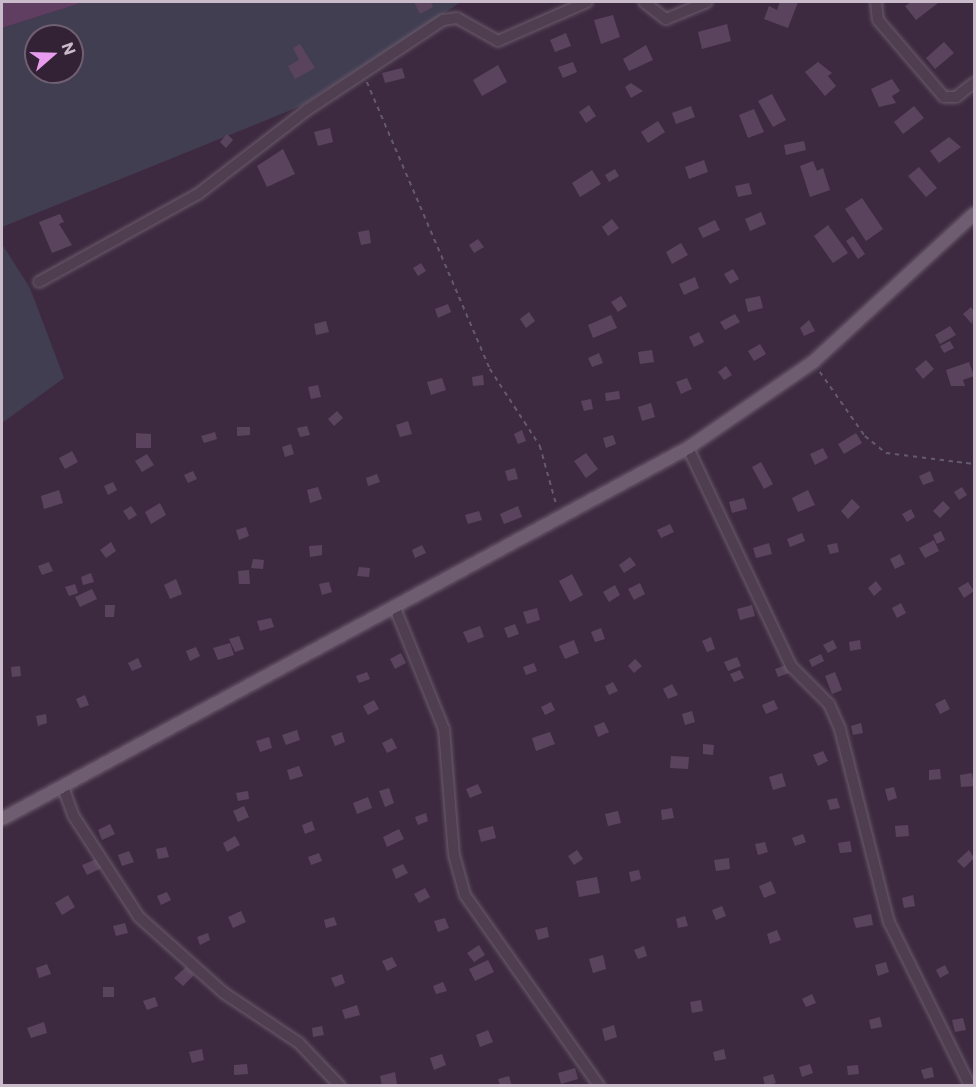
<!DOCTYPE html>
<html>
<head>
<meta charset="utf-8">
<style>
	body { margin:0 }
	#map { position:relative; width:976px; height:1087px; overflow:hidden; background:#3d2a40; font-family:Commissioner,sans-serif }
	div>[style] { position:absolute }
	.green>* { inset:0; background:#423e52 }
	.water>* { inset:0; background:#5f3e62 }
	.building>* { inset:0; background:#5a445d }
	.path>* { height:1.5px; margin-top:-0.75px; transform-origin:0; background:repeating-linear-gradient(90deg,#635a6d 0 4.5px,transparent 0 9px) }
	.roads { filter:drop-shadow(0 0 2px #6c5c6d) drop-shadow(0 0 2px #6c5c6d) }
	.minor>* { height:10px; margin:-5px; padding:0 5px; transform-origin:5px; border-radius:5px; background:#4e3e50 }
	.major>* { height:12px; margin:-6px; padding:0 6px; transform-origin:6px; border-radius:6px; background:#6e5c70 }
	span { translate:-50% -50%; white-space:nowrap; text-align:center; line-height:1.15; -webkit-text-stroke:4.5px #332235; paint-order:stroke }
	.frame { position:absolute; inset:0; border:3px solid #c9bbca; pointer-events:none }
	.north { position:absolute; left:24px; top:24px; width:60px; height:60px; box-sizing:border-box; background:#332235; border:2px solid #6f5f71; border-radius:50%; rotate:70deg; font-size:16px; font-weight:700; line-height:24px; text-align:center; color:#c9bbca }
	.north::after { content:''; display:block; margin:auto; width:21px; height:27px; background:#e89ced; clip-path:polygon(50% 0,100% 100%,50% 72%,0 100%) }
</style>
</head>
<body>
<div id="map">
	<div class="green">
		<div style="clip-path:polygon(evenodd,84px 2px,461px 2px,301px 106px,2px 227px,2px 28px,84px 2px,36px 36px,72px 36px,72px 72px,36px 72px,36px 36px)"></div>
		<div style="clip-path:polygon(2px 244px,30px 288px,64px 378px,2px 423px)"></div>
	</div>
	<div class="water">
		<div style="clip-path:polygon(2px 2px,84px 2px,2px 28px)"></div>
	</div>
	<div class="building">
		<div style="clip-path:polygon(414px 2px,431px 2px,433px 7px,420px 14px)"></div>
		<div style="clip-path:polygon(780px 2px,798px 2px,788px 28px,764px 19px,769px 6px,777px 10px)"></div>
		<div style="clip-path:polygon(911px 2px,936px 2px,938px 3px,916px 20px,905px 6px)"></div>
		<div style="clip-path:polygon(613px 15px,620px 37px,601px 44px,594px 20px)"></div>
		<div style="clip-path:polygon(727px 24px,731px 41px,702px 49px,698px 32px)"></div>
		<div style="clip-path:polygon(566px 33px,571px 46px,555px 52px,550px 40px)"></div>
		<div style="clip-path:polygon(944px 42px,954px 53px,935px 69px,926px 58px)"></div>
		<div style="clip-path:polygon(300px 44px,315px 68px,295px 79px,288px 66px,299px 60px,293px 48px)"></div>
		<div style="clip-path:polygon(646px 45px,653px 60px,629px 71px,623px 59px)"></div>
		<div style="clip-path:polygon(573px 62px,577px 72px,563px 78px,558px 67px)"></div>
		<div style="clip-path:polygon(818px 62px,832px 73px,828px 76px,836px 86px,825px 96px,805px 72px)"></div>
		<div style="clip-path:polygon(498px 65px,507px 82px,482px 96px,473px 80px)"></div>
		<div style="clip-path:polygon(402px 68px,405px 78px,385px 83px,382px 73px)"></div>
		<div style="clip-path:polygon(892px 79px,900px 91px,892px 96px,896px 103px,879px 107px,871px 89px)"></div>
		<div style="clip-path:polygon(631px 83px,643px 91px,631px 98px,625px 87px)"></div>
		<div style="clip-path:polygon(772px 94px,786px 120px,773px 127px,758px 101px)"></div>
		<div style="clip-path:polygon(589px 105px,596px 116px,586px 123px,579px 112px)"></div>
		<div style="clip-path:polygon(691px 106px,695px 117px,676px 124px,672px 113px)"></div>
		<div style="clip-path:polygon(914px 106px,924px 118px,903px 134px,894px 122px)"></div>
		<div style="clip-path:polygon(754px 109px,764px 132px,748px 138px,739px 115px)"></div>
		<div style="clip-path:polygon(658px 121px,665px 132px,648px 143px,641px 132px)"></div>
		<div style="clip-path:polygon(330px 128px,333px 142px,318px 146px,314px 132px)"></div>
		<div style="clip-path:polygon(227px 134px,233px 140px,226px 148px,220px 142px)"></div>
		<div style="clip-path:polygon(949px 137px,961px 147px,939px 163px,930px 151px)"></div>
		<div style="clip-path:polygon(804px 141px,806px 150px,786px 155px,784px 145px)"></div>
		<div style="clip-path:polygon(283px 149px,295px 174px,267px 187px,257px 166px)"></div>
		<div style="clip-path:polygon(704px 160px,708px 172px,689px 179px,685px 167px)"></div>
		<div style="clip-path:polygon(813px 161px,817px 171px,823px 168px,830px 190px,810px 197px,800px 166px)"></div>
		<div style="clip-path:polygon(919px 167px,937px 188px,926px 197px,908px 176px)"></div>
		<div style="clip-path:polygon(615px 169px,619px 176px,609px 182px,605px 175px)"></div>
		<div style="clip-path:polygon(592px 170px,601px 184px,580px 197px,572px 183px)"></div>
		<div style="clip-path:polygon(749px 183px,752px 194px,738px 197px,735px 186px)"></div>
		<div style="clip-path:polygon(862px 198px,883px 229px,866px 241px,845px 209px)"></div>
		<div style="clip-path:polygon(761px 212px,766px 224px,750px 231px,745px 219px)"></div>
		<div style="clip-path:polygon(60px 214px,64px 222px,59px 224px,72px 245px,52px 253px,39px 222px)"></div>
		<div style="clip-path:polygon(612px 219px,619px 228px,608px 236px,602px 227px)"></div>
		<div style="clip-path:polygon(715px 220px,720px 230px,703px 238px,698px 228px)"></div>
		<div style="clip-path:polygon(828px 225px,848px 253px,833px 263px,814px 236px)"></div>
		<div style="clip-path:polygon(369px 230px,371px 243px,361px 245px,358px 232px)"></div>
		<div style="clip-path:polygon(853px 236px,865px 254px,858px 259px,846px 241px)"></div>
		<div style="clip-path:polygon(478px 239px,484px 247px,474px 253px,469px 245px)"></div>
		<div style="clip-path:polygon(681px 243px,688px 255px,672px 264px,666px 252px)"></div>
		<div style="clip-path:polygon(421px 263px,426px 271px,418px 276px,413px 268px)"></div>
		<div style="clip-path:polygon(733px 269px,739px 279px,730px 284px,724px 274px)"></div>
		<div style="clip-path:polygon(695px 277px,699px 288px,684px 295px,679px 284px)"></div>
		<div style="clip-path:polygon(621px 296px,627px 306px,618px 312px,611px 302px)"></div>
		<div style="clip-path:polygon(760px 296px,763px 308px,748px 312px,745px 299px)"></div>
		<div style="clip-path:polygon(448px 304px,451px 312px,438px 318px,435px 309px)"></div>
		<div style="clip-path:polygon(971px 307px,974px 311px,972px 324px,963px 314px)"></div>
		<div style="clip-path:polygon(529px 312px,535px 321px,526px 328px,520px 319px)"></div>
		<div style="clip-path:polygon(735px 314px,740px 322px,725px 330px,720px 322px)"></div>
		<div style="clip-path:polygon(611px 315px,617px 328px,593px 338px,588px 325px)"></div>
		<div style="clip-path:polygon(809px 320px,815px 331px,804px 336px,800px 328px)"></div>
		<div style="clip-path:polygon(326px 321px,329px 332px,316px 335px,314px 324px)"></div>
		<div style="clip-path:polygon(950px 326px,956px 335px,940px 344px,935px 335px)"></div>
		<div style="clip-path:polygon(699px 332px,704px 342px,694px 347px,689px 337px)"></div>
		<div style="clip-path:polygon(950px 341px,954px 348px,944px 353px,940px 346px)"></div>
		<div style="clip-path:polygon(760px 344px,766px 354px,754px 361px,748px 351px)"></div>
		<div style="clip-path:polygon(652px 350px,654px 362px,640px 364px,638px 352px)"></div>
		<div style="clip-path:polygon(599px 353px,603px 363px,592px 367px,588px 358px)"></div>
		<div style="clip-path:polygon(926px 360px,934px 369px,923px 379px,915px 369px)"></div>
		<div style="clip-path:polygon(969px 362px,974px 376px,963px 380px,965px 386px,951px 386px,946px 370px)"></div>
		<div style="clip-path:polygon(726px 366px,732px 375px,724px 380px,718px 372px)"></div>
		<div style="clip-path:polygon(483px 375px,484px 385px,473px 386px,472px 377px)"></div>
		<div style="clip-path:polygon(442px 378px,446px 390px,431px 395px,427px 382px)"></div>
		<div style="clip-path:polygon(687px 378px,692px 389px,681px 394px,676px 382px)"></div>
		<div style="clip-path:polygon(318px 385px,321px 397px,311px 399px,308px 387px)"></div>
		<div style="clip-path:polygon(619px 391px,620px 399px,606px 401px,605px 393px)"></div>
		<div style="clip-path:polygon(591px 399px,593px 409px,584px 411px,581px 401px)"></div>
		<div style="clip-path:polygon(651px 403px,655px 417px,642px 421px,638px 407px)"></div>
		<div style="clip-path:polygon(337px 411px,343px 418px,334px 426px,328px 419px)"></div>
		<div style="clip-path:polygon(408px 421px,412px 434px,400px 437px,396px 425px)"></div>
		<div style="clip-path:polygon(307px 426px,310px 435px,300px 437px,297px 428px)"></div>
		<div style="clip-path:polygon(237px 427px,250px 427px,250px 435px,237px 436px)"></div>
		<div style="clip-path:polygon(522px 430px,526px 441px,518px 444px,514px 434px)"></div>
		<div style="clip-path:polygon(215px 432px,217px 439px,204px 443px,201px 436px)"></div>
		<div style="clip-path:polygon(136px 433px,151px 434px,151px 448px,136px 448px)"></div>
		<div style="clip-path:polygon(856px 433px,862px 443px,844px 454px,838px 444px)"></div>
		<div style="clip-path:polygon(613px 435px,616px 444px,606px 448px,603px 438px)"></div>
		<div style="clip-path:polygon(291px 444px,294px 454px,285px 457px,282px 447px)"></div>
		<div style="clip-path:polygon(823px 448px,828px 458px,815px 465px,810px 454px)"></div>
		<div style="clip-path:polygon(72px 451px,78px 462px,65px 469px,59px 458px)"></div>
		<div style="clip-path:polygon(586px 453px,598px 469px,586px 478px,574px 461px)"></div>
		<div style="clip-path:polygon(147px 454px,154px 465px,142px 472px,135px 461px)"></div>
		<div style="clip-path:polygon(761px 462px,773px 484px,764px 489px,752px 467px)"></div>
		<div style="clip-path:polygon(515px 468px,518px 479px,508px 481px,505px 471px)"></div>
		<div style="clip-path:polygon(193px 471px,197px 479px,188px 483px,184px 475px)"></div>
		<div style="clip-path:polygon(930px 471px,934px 481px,923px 485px,919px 476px)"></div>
		<div style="clip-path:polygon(377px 474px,380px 482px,368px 486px,366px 478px)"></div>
		<div style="clip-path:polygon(113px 482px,117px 490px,108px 495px,104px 486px)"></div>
		<div style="clip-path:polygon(318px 487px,322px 499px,310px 503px,307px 490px)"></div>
		<div style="clip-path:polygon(962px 487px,967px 495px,959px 500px,954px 492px)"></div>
		<div style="clip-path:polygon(59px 490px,63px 503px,44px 509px,41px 496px)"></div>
		<div style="clip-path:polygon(808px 490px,815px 505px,798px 512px,792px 498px)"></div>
		<div style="clip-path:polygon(744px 498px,747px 509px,732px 513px,729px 502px)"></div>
		<div style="clip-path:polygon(852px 499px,860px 507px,848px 519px,841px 511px)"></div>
		<div style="clip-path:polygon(943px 501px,950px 508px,940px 518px,933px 511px)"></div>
		<div style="clip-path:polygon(160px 503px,166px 515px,151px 524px,145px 512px)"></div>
		<div style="clip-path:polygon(131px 506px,137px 515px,129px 520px,123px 511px)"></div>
		<div style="clip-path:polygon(518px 506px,522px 517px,504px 524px,500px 514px)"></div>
		<div style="clip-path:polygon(911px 509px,915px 517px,907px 522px,902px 514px)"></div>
		<div style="clip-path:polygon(479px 511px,482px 520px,468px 524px,465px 515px)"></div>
		<div style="clip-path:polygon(670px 524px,674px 532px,661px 538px,657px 530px)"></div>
		<div style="clip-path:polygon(246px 527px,249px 536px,239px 540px,236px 530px)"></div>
		<div style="clip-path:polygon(941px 531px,945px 540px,937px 544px,933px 535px)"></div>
		<div style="clip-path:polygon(802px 533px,805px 541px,790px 547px,787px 539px)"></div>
		<div style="clip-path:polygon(934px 540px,939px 551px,925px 558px,919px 548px)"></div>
		<div style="clip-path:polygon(111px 542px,116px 551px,106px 558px,100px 550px)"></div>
		<div style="clip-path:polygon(769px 543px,772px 554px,756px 558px,753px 548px)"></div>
		<div style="clip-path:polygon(837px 543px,839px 552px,830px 554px,827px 545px)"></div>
		<div style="clip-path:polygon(322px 545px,322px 555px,310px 557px,309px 546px)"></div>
		<div style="clip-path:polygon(422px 545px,426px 553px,415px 558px,412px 550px)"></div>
		<div style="clip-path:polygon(900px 554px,905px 564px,895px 569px,890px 559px)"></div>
		<div style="clip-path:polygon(630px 557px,636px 565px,624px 573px,619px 565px)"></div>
		<div style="clip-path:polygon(253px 559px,264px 560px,263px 569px,251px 568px)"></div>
		<div style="clip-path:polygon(49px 562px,53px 571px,42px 575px,38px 566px)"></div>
		<div style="clip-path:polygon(359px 567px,370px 568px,369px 577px,357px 576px)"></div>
		<div style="clip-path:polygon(249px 570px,250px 584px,239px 584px,238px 571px)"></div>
		<div style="clip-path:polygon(91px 573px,94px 582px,83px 585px,81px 577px)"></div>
		<div style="clip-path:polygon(572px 574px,583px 595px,570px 602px,559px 581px)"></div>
		<div style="clip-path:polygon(176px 579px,182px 594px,170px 599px,164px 585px)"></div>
		<div style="clip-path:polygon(876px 581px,882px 589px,874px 596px,868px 588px)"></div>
		<div style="clip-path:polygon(329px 582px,332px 592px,322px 595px,319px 584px)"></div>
		<div style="clip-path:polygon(968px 582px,974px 591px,964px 598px,958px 588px)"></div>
		<div style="clip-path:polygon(640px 583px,645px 594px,634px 600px,628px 589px)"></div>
		<div style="clip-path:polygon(75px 584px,78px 593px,69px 596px,65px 587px)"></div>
		<div style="clip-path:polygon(615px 585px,620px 595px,609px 602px,603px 592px)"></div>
		<div style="clip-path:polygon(92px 589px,97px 599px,80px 607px,75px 597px)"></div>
		<div style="clip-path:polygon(901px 603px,906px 613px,897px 618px,892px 608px)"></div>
		<div style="clip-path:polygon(105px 605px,115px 605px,114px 617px,105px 617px)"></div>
		<div style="clip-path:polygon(752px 605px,755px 616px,740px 620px,737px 609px)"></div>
		<div style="clip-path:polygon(537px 608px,540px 620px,527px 624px,523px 612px)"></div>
		<div style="clip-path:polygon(271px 618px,274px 627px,260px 631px,257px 621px)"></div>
		<div style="clip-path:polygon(515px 624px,519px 634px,508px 638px,504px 628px)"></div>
		<div style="clip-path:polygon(480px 626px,484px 637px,468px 643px,463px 632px)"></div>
		<div style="clip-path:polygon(601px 628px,605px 639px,595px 642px,591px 632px)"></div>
		<div style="clip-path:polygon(239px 636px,244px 649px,235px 652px,229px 639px)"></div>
		<div style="clip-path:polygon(711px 637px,715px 649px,707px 652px,702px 641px)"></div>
		<div style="clip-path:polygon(574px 640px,579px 653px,565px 659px,559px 646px)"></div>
		<div style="clip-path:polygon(833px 640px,837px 648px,828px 653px,823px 645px)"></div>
		<div style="clip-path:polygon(860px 640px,861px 649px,850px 651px,849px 642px)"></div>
		<div style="clip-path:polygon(230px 643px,234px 655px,218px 660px,213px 648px)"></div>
		<div style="clip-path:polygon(196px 647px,200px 656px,190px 661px,186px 651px)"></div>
		<div style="clip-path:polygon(401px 653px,406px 663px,395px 669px,390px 659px)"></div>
		<div style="clip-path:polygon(821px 654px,824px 661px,812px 667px,809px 660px)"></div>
		<div style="clip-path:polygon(737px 657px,741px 666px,728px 671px,724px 662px)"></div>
		<div style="clip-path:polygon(138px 658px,142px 667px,132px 671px,128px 663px)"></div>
		<div style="clip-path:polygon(635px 659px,642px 666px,634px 673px,628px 666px)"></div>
		<div style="clip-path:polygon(534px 663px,537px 671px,526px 675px,523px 667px)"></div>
		<div style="clip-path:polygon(786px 665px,789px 673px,778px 677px,775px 669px)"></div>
		<div style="clip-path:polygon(20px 666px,21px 676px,12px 677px,11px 667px)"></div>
		<div style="clip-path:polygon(740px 670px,744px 678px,734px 682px,730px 674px)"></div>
		<div style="clip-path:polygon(367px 672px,370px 679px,359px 683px,356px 676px)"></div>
		<div style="clip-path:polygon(835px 672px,842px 690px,832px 694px,825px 676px)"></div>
		<div style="clip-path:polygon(613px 682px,618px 691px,609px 695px,605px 686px)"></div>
		<div style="clip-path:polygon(672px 684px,678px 695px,668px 699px,663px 689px)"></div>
		<div style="clip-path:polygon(85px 695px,89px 705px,80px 708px,76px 699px)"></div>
		<div style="clip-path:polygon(945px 699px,950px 709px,940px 714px,935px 704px)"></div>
		<div style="clip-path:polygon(374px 700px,379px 709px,368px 715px,363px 706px)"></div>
		<div style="clip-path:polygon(774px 700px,778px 709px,766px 714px,762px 705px)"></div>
		<div style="clip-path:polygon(551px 702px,555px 710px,545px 715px,541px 707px)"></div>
		<div style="clip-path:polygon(692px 711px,695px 722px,685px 725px,682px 714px)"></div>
		<div style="clip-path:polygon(46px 714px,47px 723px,38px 726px,36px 716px)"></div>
		<div style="clip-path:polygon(604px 722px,609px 732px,598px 737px,594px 726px)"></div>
		<div style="clip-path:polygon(861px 723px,863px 733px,853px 735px,851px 726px)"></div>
		<div style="clip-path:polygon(297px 730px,300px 740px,286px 745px,282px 735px)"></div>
		<div style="clip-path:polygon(342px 732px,345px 742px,335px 746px,331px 736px)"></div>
		<div style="clip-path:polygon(550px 732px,555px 744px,536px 751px,532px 738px)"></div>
		<div style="clip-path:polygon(269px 737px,272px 748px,260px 752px,256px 741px)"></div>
		<div style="clip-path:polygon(392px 738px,397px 748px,387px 753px,382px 743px)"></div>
		<div style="clip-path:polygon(703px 744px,714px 745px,713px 755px,703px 754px)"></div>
		<div style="clip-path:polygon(823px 751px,828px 761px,818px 766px,813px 755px)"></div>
		<div style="clip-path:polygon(671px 756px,689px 757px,688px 769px,670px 768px)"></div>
		<div style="clip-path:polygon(299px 766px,303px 776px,290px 780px,287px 770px)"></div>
		<div style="clip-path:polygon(940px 769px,941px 779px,929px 780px,929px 770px)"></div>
		<div style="clip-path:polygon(782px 773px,786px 786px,773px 790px,769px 777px)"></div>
		<div style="clip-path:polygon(972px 773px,974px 786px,961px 787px,960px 775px)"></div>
		<div style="clip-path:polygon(478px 784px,482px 793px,470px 798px,466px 789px)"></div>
		<div style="clip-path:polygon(894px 787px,897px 798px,888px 801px,885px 789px)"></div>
		<div style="clip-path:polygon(389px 788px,394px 803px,385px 807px,379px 791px)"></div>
		<div style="clip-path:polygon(248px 791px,249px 799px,238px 801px,236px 793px)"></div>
		<div style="clip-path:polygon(368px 797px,372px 808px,357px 814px,353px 803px)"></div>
		<div style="clip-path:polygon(837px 798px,840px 808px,830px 810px,827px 800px)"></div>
		<div style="clip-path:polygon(244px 806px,249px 817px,238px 822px,233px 811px)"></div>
		<div style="clip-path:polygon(672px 808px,674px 818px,662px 820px,661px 810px)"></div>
		<div style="clip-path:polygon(618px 811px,621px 823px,608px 826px,605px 814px)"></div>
		<div style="clip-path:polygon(426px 813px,428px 821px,418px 825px,415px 817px)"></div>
		<div style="clip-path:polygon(312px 821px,315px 830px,305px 834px,302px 825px)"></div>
		<div style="clip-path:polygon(110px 824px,115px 834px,102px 840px,98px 830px)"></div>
		<div style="clip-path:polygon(908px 825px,909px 836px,896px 837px,895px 826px)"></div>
		<div style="clip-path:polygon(493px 826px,496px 838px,481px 842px,478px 830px)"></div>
		<div style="clip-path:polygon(399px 829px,404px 839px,387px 847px,383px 837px)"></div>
		<div style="clip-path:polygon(803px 834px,806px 842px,795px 846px,792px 838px)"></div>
		<div style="clip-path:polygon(235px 836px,240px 845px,227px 852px,223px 843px)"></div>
		<div style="clip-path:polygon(850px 841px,852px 852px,840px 853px,838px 843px)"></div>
		<div style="clip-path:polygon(765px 842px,768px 852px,758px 855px,755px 844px)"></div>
		<div style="clip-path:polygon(166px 847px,169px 857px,158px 859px,156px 849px)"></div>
		<div style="clip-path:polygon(577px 850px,583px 859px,574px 865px,568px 856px)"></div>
		<div style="clip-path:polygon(969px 850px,974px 858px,964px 868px,957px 861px)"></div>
		<div style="clip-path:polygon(129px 851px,134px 862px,122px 866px,118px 855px)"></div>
		<div style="clip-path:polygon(319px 853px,322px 861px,311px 865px,308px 857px)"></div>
		<div style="clip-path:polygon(99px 858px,104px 867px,87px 875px,82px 865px)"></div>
		<div style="clip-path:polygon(729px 858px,730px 869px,716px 871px,714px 860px)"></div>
		<div style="clip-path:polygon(403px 864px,408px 873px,396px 879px,392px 869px)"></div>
		<div style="clip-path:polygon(639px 870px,641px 879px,631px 882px,629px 872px)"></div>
		<div style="clip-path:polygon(597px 877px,600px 893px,579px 897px,576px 881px)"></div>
		<div style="clip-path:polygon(771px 881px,776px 893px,764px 898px,759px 886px)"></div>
		<div style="clip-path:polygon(425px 888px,430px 897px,419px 903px,414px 894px)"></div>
		<div style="clip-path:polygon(167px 892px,171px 900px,161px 905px,157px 896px)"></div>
		<div style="clip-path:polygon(68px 895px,75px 907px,62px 915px,55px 903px)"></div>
		<div style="clip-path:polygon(913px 895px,915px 906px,904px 908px,902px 898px)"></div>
		<div style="clip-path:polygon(722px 906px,726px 916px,716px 920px,712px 910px)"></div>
		<div style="clip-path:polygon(241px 911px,246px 922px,233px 928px,228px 917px)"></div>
		<div style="clip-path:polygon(871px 914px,873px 925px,856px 928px,853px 918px)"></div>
		<div style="clip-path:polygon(685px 916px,688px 926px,678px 928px,676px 919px)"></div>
		<div style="clip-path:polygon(334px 917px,337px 925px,326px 928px,324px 920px)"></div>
		<div style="clip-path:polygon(445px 918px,449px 928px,438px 932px,434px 921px)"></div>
		<div style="clip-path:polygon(125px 923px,128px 933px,116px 936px,113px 926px)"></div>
		<div style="clip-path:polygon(547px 927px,549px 937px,538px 940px,535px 930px)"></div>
		<div style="clip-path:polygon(777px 930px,781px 940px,770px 944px,767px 934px)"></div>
		<div style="clip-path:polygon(208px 933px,210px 940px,200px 945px,197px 937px)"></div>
		<div style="clip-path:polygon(479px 945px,485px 955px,474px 962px,467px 953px)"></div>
		<div style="clip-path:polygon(644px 946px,647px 956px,638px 959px,634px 950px)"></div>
		<div style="clip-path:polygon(603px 955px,606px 969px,593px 973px,589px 959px)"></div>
		<div style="clip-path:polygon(392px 957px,397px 966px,387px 971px,382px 961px)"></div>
		<div style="clip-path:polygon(488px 960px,494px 972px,475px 981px,469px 969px)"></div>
		<div style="clip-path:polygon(886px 962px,889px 972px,878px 976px,875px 965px)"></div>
		<div style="clip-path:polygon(47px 964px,51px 974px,39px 978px,36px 968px)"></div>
		<div style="clip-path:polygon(945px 965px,949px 973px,940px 978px,936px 970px)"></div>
		<div style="clip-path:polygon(186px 967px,194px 975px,183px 986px,174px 978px)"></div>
		<div style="clip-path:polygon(342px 974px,345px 983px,335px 987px,331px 978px)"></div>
		<div style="clip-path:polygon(443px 982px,447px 991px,436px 994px,433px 986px)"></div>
		<div style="clip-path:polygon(103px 987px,114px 987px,114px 997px,103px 997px)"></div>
		<div style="clip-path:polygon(812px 994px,816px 1003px,806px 1007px,802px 999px)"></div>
		<div style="clip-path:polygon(155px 997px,158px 1006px,147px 1010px,143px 1001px)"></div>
		<div style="clip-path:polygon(701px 1000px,703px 1011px,692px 1013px,690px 1002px)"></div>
		<div style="clip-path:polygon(357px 1005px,360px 1015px,345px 1019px,342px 1010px)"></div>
		<div style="clip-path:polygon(880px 1017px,882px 1027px,871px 1029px,869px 1020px)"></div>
		<div style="clip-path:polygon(963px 1018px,966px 1030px,955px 1032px,952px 1020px)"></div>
		<div style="clip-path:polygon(44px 1022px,47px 1033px,31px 1038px,27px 1028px)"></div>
		<div style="clip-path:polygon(614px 1025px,617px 1037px,605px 1041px,602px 1029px)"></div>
		<div style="clip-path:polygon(322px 1026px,324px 1035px,313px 1037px,312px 1028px)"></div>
		<div style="clip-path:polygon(488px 1030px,493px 1042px,480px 1047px,476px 1035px)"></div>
		<div style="clip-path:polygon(202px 1049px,204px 1060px,192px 1063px,189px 1052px)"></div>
		<div style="clip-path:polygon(724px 1049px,726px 1059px,715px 1061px,713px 1052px)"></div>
		<div style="clip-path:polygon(442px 1054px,446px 1065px,434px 1070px,430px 1058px)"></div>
		<div style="clip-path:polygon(247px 1064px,248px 1074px,234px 1075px,234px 1065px)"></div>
		<div style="clip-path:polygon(810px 1064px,813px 1073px,802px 1077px,799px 1067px)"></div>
		<div style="clip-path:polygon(858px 1065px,859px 1074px,848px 1075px,847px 1066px)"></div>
		<div style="clip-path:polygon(932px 1067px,934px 1077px,924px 1079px,921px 1070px)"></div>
		<div style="clip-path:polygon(575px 1068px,578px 1079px,561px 1084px,558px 1073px)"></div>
		<div style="clip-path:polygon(395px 1072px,397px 1084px,382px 1086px,380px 1076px)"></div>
		<div style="clip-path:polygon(773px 1074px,776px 1083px,765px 1086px,763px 1077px)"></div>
		<div style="clip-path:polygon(509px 1076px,512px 1086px,500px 1086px,498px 1079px)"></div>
	</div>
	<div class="path">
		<div style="left:367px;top:82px;width:312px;rotate:66.8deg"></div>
		<div style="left:490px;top:369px;width:92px;rotate:57deg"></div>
		<div style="left:540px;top:446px;width:63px;rotate:74.4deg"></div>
		<div style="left:820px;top:372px;width:78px;rotate:54.9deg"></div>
		<div style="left:865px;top:436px;width:27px;rotate:39deg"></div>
		<div style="left:886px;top:453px;width:89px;rotate:7.1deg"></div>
	</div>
	<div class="roads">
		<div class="minor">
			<div style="left:644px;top:2px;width:28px;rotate:38deg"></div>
			<div style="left:666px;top:19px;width:44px;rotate:-22.5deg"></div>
			<div style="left:876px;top:2px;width:18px;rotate:84deg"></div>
			<div style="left:878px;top:20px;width:101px;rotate:49.4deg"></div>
			<div style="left:944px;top:97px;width:12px"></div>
			<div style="left:956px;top:97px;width:23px;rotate:-38deg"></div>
			<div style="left:39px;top:282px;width:182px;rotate:-29deg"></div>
			<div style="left:198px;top:194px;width:138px;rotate:-37.6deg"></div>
			<div style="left:307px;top:110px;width:163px;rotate:-33.5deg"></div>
			<div style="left:443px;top:20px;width:14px;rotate:-8deg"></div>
			<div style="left:457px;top:18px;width:47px;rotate:29.3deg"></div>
			<div style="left:498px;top:41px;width:97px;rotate:-23.7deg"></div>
			<div style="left:688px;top:448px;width:241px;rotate:64.7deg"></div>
			<div style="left:791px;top:666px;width:54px;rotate:45deg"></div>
			<div style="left:829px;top:704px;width:27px;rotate:66deg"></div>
			<div style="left:840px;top:729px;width:199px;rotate:75.8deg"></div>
			<div style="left:889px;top:922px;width:183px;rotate:63.7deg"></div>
			<div style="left:395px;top:608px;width:131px;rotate:68deg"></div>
			<div style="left:444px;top:729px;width:126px;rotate:85.5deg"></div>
			<div style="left:454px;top:855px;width:41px;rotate:74.6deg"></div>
			<div style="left:465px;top:895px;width:233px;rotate:54.9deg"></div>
			<div style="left:63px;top:787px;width:30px;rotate:70deg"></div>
			<div style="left:73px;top:815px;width:121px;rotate:57.1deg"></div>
			<div style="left:139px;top:917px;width:114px;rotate:41.8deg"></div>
			<div style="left:224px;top:993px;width:90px;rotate:33.7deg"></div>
			<div style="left:299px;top:1043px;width:59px;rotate:46.4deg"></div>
		</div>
		<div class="major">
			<div style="left:2px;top:819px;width:780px;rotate:-28.41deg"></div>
			<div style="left:688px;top:448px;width:152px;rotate:-34.5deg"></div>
			<div style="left:813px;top:362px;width:219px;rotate:-42.6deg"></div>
		</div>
	</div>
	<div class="frame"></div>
	<div class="north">N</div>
</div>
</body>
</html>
